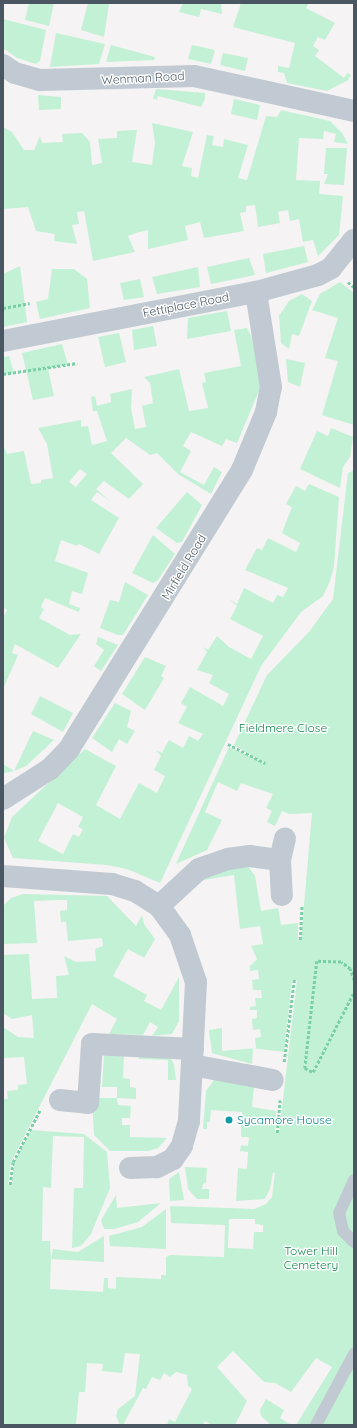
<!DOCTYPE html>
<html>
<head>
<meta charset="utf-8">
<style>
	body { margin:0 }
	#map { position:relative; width:357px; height:1428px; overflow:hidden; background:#f5f3f3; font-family:Quicksand,sans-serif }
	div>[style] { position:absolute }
	.green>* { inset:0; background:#c3f1d5 }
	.path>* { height:2.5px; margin-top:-1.25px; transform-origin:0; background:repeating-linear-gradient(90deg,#7ad0a6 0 3px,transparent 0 5px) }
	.lane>* { height:12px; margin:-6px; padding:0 6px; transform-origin:6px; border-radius:6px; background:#c1cad2 }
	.street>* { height:22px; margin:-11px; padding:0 11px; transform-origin:11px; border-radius:11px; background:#c1cad2 }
	.dots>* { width:11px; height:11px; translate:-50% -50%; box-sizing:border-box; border:2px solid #fff; border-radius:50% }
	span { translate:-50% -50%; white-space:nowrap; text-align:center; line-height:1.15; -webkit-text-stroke:3px #fff; paint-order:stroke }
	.street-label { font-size:12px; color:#4a5661 }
	.park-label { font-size:12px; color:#17864f }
	.culture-label { font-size:12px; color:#0d838f }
	.left { translate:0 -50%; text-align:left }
	.frame { position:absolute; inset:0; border:4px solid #4a5661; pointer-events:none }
</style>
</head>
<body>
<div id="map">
	<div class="green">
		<div style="clip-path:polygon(29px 3px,54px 3px,49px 26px,25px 20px)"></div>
		<div style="clip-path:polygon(88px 3px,109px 4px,104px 37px,81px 30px)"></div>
		<div style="clip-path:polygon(183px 3px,221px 3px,222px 14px,201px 9px,199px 17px,179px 12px)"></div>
		<div style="clip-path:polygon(241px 3px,309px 3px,306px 8px,335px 23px,325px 40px,318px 37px,313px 46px,319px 50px,315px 56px,344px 78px,347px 73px,351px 75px,348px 80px,327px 91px,287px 83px,284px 73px,278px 72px,278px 66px,289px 68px,295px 43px,233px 27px)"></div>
		<div style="clip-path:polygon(3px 19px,46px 30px,40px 61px,36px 64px,17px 58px,3px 48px)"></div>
		<div style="clip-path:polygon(56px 33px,105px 44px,99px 64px,50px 67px)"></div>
		<div style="clip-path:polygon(111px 45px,155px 57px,154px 60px,106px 62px)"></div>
		<div style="clip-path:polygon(192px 45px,215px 50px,211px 64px,188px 59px)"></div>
		<div style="clip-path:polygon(223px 53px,248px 58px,245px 71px,220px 65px)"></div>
		<div style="clip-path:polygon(156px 89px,205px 93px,205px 99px,201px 107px,158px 96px,157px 100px,153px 98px)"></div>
		<div style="clip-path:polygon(38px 95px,61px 97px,61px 109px,39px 110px)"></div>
		<div style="clip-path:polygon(234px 99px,260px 105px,257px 120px,231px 114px)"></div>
		<div style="clip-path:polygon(281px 110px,330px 121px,342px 133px,348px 144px,334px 142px,336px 134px,324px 131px,323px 139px,299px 138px,296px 180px,320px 181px,319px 194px,343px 196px,339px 235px,318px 256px,313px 240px,303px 242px,299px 219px,290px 221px,288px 210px,278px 212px,280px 223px,258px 227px,255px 205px,246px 206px,246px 212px,240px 213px,244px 231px,204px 238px,200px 222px,185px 226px,188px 240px,148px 249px,148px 230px,139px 232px,128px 236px,135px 252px,93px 261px,84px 211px,77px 212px,79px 224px,72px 225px,77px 244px,54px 241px,55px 234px,36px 231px,28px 207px,3px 209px,3px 127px,12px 132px,24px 150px,34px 150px,40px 136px,42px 143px,63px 142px,62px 134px,82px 133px,90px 142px,92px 165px,102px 163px,98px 139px,117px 138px,117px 131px,137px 130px,132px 162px,152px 165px,155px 142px,152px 123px,193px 132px,182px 166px,192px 168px,191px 176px,198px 178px,207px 135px,214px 136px,212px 145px,223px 147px,224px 139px,248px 145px,238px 178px,247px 180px,266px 116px,277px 117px)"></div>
		<div style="clip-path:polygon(326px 148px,347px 148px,344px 185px,324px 184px,328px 174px,324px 174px)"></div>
		<div style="clip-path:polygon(304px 246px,308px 262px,266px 273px,263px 254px)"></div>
		<div style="clip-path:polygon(249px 258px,255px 275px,211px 284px,207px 267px)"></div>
		<div style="clip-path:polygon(20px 266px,27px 322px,3px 327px,3px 274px)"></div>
		<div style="clip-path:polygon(198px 267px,200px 287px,157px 294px,152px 277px)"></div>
		<div style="clip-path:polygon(52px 269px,74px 269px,87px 279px,90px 308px,40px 319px,36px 302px,48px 299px)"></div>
		<div style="clip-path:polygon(140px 279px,144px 297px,124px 300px,120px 283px)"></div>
		<div style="clip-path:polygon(340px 282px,354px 293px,354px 425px,322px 415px,338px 361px,325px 358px,338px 318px,312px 310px,320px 294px)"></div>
		<div style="clip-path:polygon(302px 294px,312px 301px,299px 336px,292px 334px,289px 349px,281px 343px,279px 316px,289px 301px)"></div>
		<div style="clip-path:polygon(227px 311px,231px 331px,187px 339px,188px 318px)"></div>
		<div style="clip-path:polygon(153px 326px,157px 346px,134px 350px,132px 330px)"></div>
		<div style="clip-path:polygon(evenodd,247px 328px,253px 340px,261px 386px,237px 443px,226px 439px,222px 446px,191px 432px,183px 446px,191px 451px,180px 472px,204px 485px,214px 467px,222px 472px,211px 494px,178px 474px,157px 453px,150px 455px,126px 438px,111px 453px,143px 484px,129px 499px,104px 481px,96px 489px,110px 501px,97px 492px,91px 500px,119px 518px,99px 554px,79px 544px,77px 546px,61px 540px,55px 561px,88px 573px,82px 594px,72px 591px,69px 604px,80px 608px,79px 612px,45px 598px,41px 607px,44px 609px,39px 618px,70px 635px,81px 634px,58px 668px,15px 644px,12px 653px,18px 655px,3px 689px,3px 618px,7px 610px,3px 607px,3px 445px,7px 454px,24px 451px,31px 484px,41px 483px,41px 480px,53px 478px,47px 444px,38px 428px,81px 420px,81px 427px,88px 426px,92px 445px,107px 441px,97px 411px,93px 411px,91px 397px,95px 396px,97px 406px,111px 402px,110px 394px,132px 389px,131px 408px,135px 429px,146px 427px,142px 406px,153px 403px,150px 383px,144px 377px,179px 369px,189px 411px,208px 408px,202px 383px,206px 382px,204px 373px,241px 366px,234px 330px,247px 328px,80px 469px,87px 474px,76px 487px,69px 482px,80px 469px)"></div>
		<div style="clip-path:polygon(119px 333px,126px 362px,105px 367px,98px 337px)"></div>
		<div style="clip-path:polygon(62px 344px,68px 365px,48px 369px,54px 396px,33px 400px,22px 353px)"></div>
		<div style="clip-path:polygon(9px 356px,14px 373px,3px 375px,3px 357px)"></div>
		<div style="clip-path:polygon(286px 359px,305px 363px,300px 387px,288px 382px)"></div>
		<div style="clip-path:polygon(331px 428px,353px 437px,350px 457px,343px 467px,340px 488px,300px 469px,317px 431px,328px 436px)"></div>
		<div style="clip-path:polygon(evenodd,354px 470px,354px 1425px,296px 1425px,332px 1367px,316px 1358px,291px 1392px,275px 1383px,264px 1382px,233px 1351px,217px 1367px,247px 1401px,235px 1425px,212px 1425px,205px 1421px,203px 1425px,167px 1425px,169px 1419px,175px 1422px,192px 1389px,188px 1386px,187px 1375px,176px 1372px,170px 1377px,164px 1373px,160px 1380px,152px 1377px,146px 1389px,143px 1388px,123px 1425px,120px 1425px,116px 1416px,118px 1409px,135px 1396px,140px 1354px,125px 1353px,122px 1373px,102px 1371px,103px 1364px,87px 1363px,85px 1392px,79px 1392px,76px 1425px,3px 1425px,3px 1099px,8px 1099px,7px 1091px,18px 1090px,18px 1085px,27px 1084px,24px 1057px,3px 1058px,3px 1027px,18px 1037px,34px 1038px,32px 1015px,12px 1019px,3px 1013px,3px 955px,29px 954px,32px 999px,57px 998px,56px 976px,69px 975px,64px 956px,76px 962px,96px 961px,95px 949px,103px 946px,102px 938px,68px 941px,66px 922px,61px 922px,60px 911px,67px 910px,67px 900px,58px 900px,34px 901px,37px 943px,3px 944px,3px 906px,11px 898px,23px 894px,107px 896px,136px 926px,142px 915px,144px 924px,155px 939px,144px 958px,128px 949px,113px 976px,147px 995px,144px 1001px,161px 1010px,179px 977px,179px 1021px,172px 1034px,152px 1036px,158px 1027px,150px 1022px,143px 1035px,109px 1034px,117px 1019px,92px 1004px,11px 1162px,8px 1185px,12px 1185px,14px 1162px,31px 1130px,84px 1134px,107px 1152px,110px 1188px,91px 1234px,81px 1246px,72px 1248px,74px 1188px,83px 1188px,84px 1137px,53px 1136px,51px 1188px,43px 1187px,42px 1241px,50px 1241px,51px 1259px,53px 1249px,78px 1252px,104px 1236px,104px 1262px,51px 1259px,50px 1289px,103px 1292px,104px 1278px,108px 1278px,108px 1288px,116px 1289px,116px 1277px,161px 1279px,161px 1275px,166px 1275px,166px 1257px,170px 1255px,224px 1257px,225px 1225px,171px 1223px,170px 1206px,254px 1209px,266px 1204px,272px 1197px,275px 1173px,273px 1172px,270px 1189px,265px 1199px,236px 1201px,238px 1168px,247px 1169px,248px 1152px,240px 1151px,241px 1145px,248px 1146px,249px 1137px,241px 1137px,241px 1125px,247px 1125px,248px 1118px,242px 1117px,242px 1112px,211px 1110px,210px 1122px,207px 1122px,207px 1129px,203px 1129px,206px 1091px,214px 1080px,254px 1086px,252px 1107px,276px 1111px,275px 1133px,279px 1133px,297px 980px,292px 980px,284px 1052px,253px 1048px,252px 1064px,212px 1053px,209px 1030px,222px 1028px,222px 1051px,256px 1048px,255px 1038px,261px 1037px,260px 1029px,253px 1030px,252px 1019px,257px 1018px,257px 1010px,250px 1010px,250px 1007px,256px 1006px,255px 998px,262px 998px,261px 990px,253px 990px,252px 980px,259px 979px,258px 970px,250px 971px,250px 966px,257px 959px,251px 946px,263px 944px,260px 926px,240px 929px,234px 875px,197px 881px,201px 877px,247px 865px,255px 876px,261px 911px,278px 908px,281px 925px,298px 923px,298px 940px,301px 940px,312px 813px,289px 814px,282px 811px,275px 826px,267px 822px,272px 811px,266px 808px,273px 794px,241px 783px,237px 791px,218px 782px,205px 812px,222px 820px,207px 850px,176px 864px,229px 747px,265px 763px,234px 745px,267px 675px,309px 632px,333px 599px,348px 473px,354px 470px,229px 1219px,255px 1219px,255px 1224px,263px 1225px,263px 1232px,254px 1232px,253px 1249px,228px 1248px,229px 1219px)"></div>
		<div style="clip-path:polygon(evenodd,309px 484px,339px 497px,334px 567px,330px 581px,323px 596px,301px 612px,261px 666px,160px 883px,127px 869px,107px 865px,13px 858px,4px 838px,12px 817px,85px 749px,116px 766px,96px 805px,120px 819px,139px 783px,157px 793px,165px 776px,154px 770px,161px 756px,156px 750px,162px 753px,169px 740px,183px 748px,189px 736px,198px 741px,203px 734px,178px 723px,187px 707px,181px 703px,190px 687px,223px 706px,229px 694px,209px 683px,213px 675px,197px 670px,207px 652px,203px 647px,208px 650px,217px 636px,229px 647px,251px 659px,263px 636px,230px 619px,237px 606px,229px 599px,237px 604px,244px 588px,273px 603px,277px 595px,283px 597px,288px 588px,245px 570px,257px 548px,262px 550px,268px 538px,296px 552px,300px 543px,282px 533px,292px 507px,286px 504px,296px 486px,305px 491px,309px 484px,58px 803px,83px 817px,78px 827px,83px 829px,79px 837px,73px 834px,63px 854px,38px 841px,58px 803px)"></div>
		<div style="clip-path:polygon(187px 492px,202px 505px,182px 542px,177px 543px,156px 528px)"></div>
		<div style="clip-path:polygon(153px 535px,175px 554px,158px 580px,153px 583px,132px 573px)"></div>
		<div style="clip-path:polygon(125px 582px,148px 595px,123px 635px,118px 635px,100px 628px,110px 600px,119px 602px)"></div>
		<div style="clip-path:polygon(98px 637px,118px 645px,101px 671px,94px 666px,104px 650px,96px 644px)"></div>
		<div style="clip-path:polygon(145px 657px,166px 666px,161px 676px,164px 678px,145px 710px,122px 694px)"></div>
		<div style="clip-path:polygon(40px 696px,73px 713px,63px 732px,31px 714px)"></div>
		<div style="clip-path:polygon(115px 703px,131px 711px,127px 727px,135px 731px,127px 744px,119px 739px,112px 752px,92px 738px)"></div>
		<div style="clip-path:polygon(33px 731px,54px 740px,26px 766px,14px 771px,3px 773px,3px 764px,14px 771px)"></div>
		<div style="clip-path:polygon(104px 1054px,124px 1054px,123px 1078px,130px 1079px,130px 1087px,136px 1088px,136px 1099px,117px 1098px,118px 1105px,131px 1106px,130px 1118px,122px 1118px,122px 1125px,130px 1125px,130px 1137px,167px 1138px,158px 1148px,148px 1151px,110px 1151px,94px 1135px,92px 1098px,117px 1098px,117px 1087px,102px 1087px)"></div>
		<div style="clip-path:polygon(139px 1055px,171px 1059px,174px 1064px,176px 1080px,168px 1080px,168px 1060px,139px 1059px)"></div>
		<div style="clip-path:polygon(185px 1167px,207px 1168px,206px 1183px,203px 1184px,202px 1189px,209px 1189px,209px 1199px,197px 1199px,188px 1189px)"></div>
		<div style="clip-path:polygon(179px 1172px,184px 1200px,170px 1201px,169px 1179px)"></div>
		<div style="clip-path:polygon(116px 1195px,117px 1208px,161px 1203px,138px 1222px,114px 1229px,104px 1229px,101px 1220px)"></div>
		<div style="clip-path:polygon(166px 1209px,166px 1249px,110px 1246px,109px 1236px,142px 1227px)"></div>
		<div style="clip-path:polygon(266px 1399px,284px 1410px,280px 1418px,291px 1425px,271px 1425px,261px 1416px,260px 1410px)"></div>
	</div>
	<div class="path">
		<div style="left:348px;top:282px;width:8px;rotate:40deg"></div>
		<div style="left:3px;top:308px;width:27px;rotate:-10deg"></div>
		<div style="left:3px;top:374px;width:75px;rotate:-8.5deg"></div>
		<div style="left:228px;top:744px;width:42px;rotate:27.2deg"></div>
		<div style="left:300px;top:940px;width:34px;rotate:-87deg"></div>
		<div style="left:354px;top:980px;width:12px;rotate:-110deg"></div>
		<div style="left:350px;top:969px;width:11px;rotate:-142deg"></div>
		<div style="left:341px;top:962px;width:24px;rotate:-178deg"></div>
		<div style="left:317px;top:961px;width:108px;rotate:96.4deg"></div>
		<div style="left:305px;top:1068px;width:9px;rotate:27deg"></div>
		<div style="left:313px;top:1072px;width:90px;rotate:-62.9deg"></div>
		<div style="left:284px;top:1062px;width:83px;rotate:-83deg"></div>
		<div style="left:277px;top:1133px;width:33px;rotate:-85deg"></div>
		<div style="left:10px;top:1185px;width:23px;rotate:-83deg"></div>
		<div style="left:13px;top:1162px;width:59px;rotate:-62.6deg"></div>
	</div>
	<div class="lane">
		<div style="left:354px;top:1180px;width:36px;rotate:114deg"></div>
		<div style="left:339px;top:1213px;width:18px;rotate:77deg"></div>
		<div style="left:343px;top:1231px;width:16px;rotate:45deg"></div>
		<div style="left:316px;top:1425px;width:81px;rotate:-61.8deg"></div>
	</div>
	<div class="street">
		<div style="left:3px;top:65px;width:14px;rotate:34deg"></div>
		<div style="left:15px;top:73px;width:26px;rotate:16deg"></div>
		<div style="left:40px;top:80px;width:154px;rotate:-1.5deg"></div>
		<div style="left:194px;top:76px;width:164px;rotate:12.3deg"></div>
		<div style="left:3px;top:341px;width:258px;rotate:-11deg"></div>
		<div style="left:256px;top:292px;width:64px;rotate:-15.3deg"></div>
		<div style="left:318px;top:275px;width:15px;rotate:-28deg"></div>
		<div style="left:331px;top:268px;width:36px;rotate:-51deg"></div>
		<div style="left:3px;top:799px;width:56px;rotate:-32.6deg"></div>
		<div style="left:50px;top:769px;width:28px;rotate:-46deg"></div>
		<div style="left:69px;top:749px;width:328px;rotate:-58.2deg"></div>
		<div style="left:242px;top:470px;width:63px;rotate:-67.5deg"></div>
		<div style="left:266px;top:412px;width:25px;rotate:-79deg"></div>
		<div style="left:271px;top:387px;width:96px;rotate:-99deg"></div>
		<div style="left:280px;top:860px;width:22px;rotate:-77deg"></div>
		<div style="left:3px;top:876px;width:109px;rotate:4.2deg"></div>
		<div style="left:112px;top:884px;width:24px;rotate:17deg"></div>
		<div style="left:135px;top:891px;width:28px;rotate:32deg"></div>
		<div style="left:159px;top:906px;width:36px;rotate:54deg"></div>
		<div style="left:180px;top:935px;width:50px;rotate:71.2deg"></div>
		<div style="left:196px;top:982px;width:139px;rotate:92.9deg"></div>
		<div style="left:189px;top:1121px;width:26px;rotate:106deg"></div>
		<div style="left:182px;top:1146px;width:16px;rotate:125deg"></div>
		<div style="left:173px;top:1159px;width:18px;rotate:153deg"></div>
		<div style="left:157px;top:1167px;width:27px;rotate:178deg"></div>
		<div style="left:159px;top:906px;width:54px;rotate:-42.8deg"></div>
		<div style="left:199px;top:869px;width:31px;rotate:-19deg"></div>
		<div style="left:228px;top:859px;width:22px;rotate:-8deg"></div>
		<div style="left:250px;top:856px;width:30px;rotate:8deg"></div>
		<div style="left:280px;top:860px;width:35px;rotate:87deg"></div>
		<div style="left:192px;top:1065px;width:82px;rotate:10.5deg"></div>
		<div style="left:60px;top:1100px;width:28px;rotate:6deg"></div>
		<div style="left:88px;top:1103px;width:59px;rotate:-86.1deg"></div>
		<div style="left:92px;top:1044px;width:101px;rotate:2.8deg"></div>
	</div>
	<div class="dots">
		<div style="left:229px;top:1120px;background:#0f9aa8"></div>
	</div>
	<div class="street-label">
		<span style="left:143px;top:78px;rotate:-3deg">Wenman Road</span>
		<span style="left:186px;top:305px;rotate:-11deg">Fettiplace Road</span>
		<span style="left:184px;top:567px;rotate:-59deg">Mirfield Road</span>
	</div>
	<div class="park-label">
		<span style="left:283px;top:728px">Fieldmere Close</span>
		<span style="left:311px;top:1258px">Tower Hill<br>Cemetery</span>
	</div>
	<div class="culture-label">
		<span class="left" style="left:237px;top:1120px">Sycamore House</span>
	</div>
	<div class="frame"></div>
</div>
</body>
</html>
